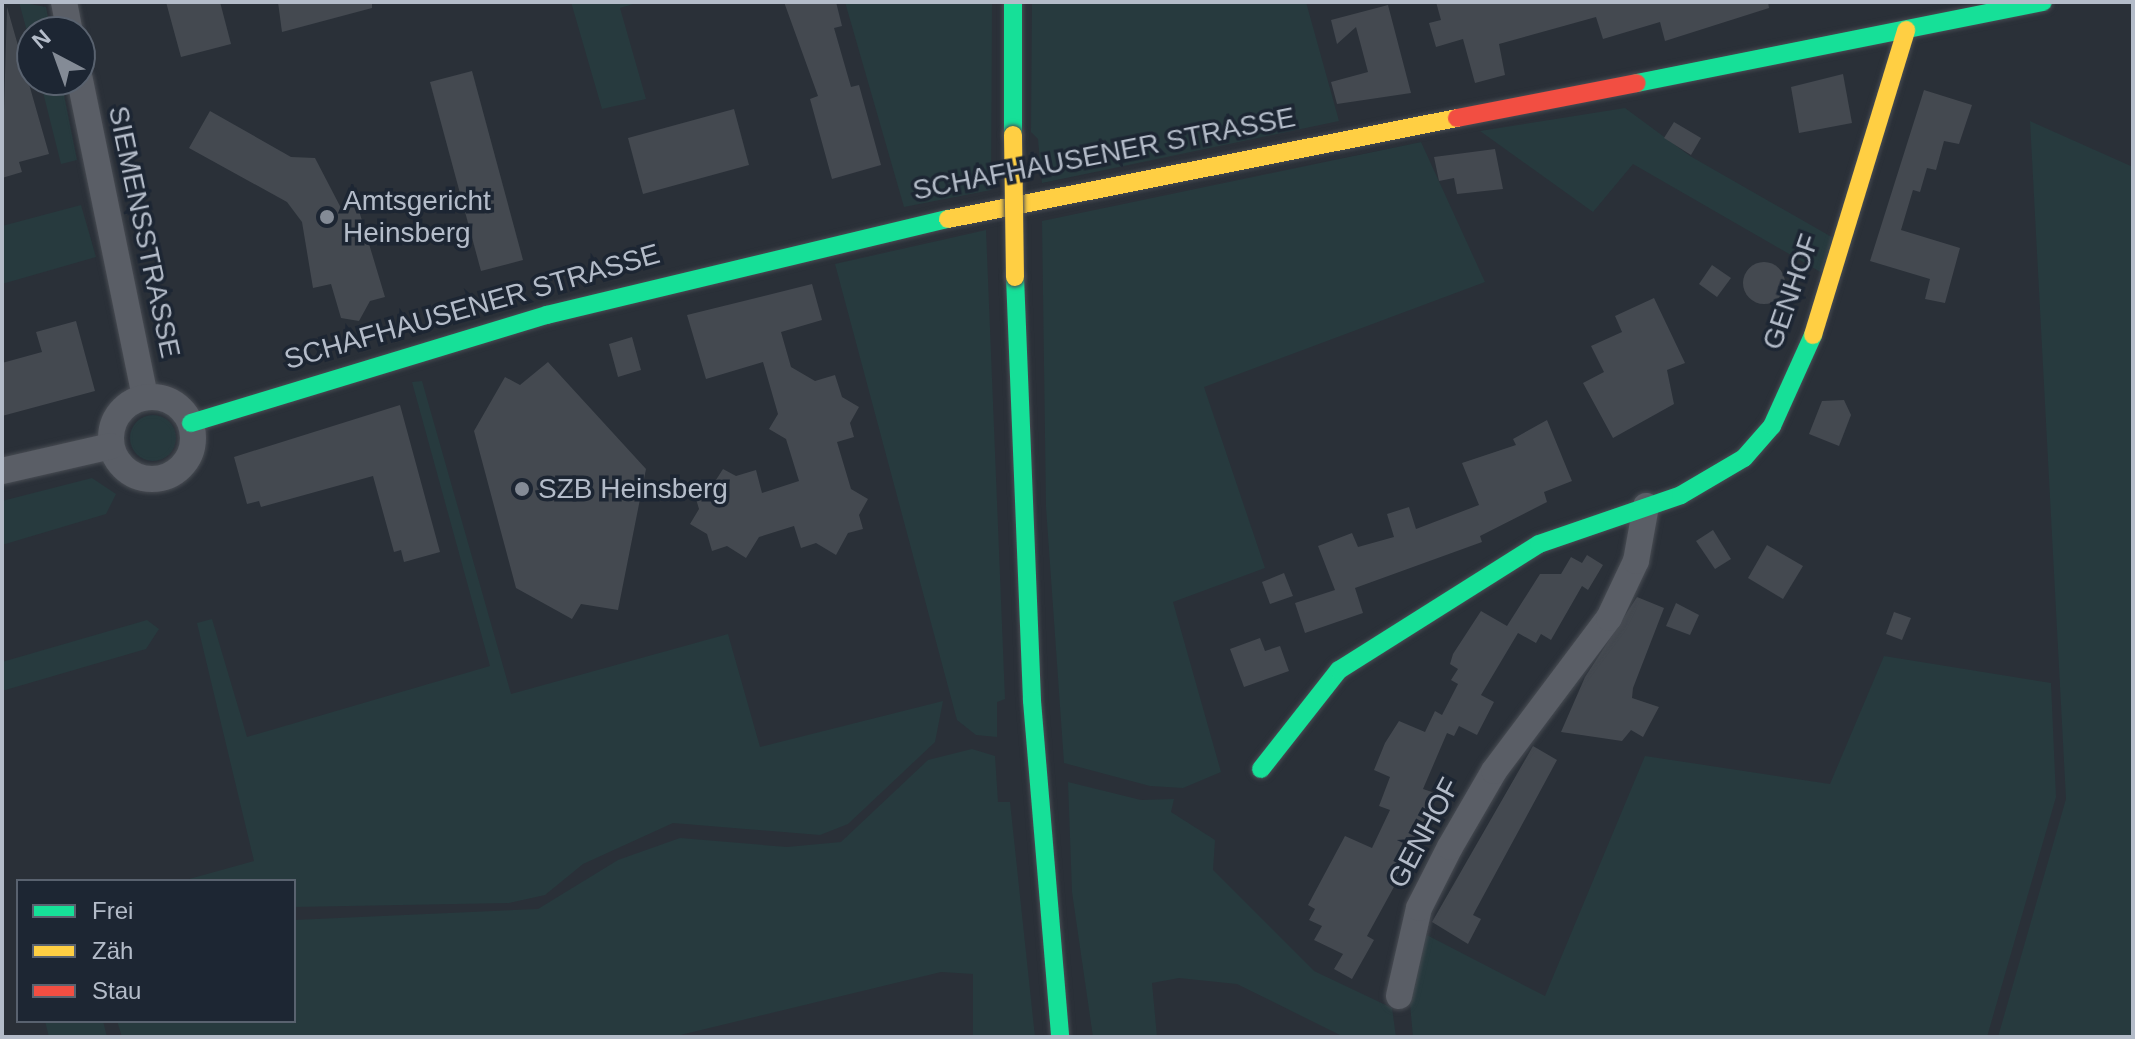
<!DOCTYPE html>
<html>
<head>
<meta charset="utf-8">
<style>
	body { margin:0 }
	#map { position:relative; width:2135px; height:1039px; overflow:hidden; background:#2a3038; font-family:Arial,sans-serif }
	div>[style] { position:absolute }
	.green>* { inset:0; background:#273a3e }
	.round { border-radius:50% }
	.building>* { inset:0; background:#444950 }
	.roads { filter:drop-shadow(0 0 2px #484c53) drop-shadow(0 0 2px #484c53) }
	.street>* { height:26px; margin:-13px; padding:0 13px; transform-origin:13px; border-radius:13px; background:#5a5e66 }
	.street>.ring { margin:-13px; padding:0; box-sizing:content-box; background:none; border:26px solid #5a5e66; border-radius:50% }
	.fast>* { height:18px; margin:-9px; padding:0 9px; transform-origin:9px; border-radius:9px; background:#16e098 }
	.slow>* { height:18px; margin:-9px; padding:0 9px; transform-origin:9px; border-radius:9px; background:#ffcf43 }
	.jam>* { height:18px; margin:-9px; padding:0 9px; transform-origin:9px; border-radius:9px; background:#f24e42 }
	.bridges { filter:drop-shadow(0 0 2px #484c55) drop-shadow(0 0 2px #484c55) }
	.slow-bridge>* { height:18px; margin:-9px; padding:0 9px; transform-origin:9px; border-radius:9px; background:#ffcf43 }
	.dots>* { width:22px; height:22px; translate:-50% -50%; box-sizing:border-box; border:4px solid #1d2633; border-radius:50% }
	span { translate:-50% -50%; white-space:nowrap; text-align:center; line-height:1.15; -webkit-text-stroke:7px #1d2633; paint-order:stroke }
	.street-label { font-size:28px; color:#b4bcc9 }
	.poi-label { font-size:28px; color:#b4bcc9 }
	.left { translate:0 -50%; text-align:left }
	.frame { position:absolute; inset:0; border:4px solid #b4bcc9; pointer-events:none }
	.legend { position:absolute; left:16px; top:879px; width:280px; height:144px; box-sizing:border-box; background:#1d2633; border:2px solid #59626f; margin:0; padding:10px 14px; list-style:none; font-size:24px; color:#b4bcc9 }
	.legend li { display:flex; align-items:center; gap:16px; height:40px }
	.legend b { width:40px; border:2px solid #59626f }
	.north { position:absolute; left:16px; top:16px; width:80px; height:80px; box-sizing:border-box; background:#1d2633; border:2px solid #59626f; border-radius:50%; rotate:319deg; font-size:22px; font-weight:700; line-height:32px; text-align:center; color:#b4bcc9 }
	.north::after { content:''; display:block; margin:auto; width:28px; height:36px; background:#848b96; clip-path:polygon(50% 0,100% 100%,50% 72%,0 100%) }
</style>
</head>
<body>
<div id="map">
	<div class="green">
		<div style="clip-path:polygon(19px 2px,46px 7px,51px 32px,32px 32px,32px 50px)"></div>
		<div style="clip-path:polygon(571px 2px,640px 2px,620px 8px,646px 99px,602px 109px)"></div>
		<div style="clip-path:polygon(845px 2px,992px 2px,991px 190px,904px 207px)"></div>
		<div style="clip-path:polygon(1032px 2px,1306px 2px,1339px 121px,1042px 183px,1038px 139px,1031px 132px)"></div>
		<div style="clip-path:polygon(40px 80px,61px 80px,77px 160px,61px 164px)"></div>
		<div style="clip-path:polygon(1625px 108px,1690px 156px,1837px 240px,1824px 274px,1633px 164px,1593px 212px,1480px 131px)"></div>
		<div style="clip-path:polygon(2030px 121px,2133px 167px,2133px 1037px,1998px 1037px,2066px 799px)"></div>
		<div style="clip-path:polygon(1421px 142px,1485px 282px,1204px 387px,1265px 568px,1173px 602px,1221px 772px,1183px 788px,1150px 786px,1064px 763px,1046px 507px,1042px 221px)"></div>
		<div style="clip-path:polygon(81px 205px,96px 257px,2px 284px,2px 226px)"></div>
		<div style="clip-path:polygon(986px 230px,1005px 699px,997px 702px,997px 737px,976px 735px,957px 720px,835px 264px)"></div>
		<div style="clip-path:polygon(422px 381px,511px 694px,728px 634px,760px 747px,943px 701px,935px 742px,848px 824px,820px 835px,673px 823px,583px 864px,545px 895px,509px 903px,294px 907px,294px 881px,182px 881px,254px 861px,197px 623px,212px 619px,247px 737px,490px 666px,412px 382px)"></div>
		<div class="round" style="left:130px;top:415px;width:46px;height:46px"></div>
		<div style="clip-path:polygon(92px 478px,116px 494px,106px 514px,2px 545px,2px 501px)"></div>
		<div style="clip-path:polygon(147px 620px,159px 629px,146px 649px,2px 691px,2px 662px)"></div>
		<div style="clip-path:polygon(1884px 656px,2051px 683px,2056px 797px,1987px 1037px,1413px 1037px,1409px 993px,1421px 932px,1545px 996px,1645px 756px,1830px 784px)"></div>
		<div style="clip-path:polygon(972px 749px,995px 756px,998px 802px,1010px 802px,1035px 1037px,973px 1037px,973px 974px,941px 972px,672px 1037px,122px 1037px,117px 1021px,294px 1021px,294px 920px,538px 909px,618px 860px,680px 838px,787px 847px,841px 842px,928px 760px)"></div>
		<div style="clip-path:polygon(1068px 782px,1141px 800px,1174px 799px,1171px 812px,1215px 840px,1213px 870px,1314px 971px,1392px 1008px,1396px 1037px,1344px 1037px,1237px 984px,1179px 978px,1152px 983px,1157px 1037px,1093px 1037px,1072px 892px)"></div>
		<div style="clip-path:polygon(45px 1021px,103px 1021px,107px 1037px,49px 1037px)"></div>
	</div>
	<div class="building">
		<div style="clip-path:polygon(166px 2px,220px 2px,231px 44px,181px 57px)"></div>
		<div style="clip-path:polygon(278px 2px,372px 2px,372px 8px,282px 32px)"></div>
		<div style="clip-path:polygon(784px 2px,836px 2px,842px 26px,834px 28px,851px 87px,859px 85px,881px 165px,832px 179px,810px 99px,818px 96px)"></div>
		<div style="clip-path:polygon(1436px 2px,1768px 2px,1769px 8px,1665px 41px,1660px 22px,1603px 39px,1596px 17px,1499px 44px,1505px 75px,1475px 83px,1463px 39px,1436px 47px,1429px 23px,1441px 20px)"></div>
		<div style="clip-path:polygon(1388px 5px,1411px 93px,1337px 104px,1331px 82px,1368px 72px,1356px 27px,1337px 44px,1331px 20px)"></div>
		<div style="clip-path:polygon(7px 7px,49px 154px,19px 162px,22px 172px,2px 178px)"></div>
		<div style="clip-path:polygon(472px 71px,523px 260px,481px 271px,430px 82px)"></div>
		<div style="clip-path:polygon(1843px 74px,1852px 123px,1799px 133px,1791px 87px)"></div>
		<div style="clip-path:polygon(1924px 90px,1972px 105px,1959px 144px,1944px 141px,1936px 170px,1927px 168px,1920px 192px,1913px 190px,1901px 230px,1960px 248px,1945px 303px,1925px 299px,1930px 279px,1870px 261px)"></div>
		<div style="clip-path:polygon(734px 109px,749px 165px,643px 194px,628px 138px)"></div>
		<div style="clip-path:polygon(210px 111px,291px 157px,315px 158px,341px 208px,357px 204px,385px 297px,370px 301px,359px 321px,341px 318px,331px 284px,313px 288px,302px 222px,287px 202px,189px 148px)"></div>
		<div style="clip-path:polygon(1674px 122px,1701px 138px,1691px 155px,1664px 138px)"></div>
		<div style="clip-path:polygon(1495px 149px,1503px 189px,1457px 194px,1454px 178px,1439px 181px,1434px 157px)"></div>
		<div class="round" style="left:1743px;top:262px;width:42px;height:42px"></div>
		<div style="clip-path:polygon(1712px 265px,1731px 278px,1717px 297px,1699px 284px)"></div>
		<div style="clip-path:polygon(812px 284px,822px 320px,781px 332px,791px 367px,815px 381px,835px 375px,842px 397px,859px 407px,850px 423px,854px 437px,837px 442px,851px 489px,868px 499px,859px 515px,863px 529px,848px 533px,836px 555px,816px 543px,801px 548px,794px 526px,759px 537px,746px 558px,727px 546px,712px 551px,707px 534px,690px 524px,699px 509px,693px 489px,714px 483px,723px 469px,736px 476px,756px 470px,762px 493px,799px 481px,786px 439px,769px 429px,778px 414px,763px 362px,706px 379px,687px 315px)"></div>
		<div style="clip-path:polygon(1654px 298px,1685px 363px,1667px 370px,1674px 404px,1613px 438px,1583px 383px,1604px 372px,1591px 346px,1622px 332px,1615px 316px)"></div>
		<div style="clip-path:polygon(76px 321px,95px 391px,2px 416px,2px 363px,42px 352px,36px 332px)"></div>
		<div style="clip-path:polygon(632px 337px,641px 370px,618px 377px,609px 344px)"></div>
		<div style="clip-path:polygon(548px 362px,646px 469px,618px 610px,581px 604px,572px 619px,516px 588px,474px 431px,505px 377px,520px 385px)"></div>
		<div style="clip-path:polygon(1844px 400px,1851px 415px,1839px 446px,1809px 434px,1822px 401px)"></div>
		<div style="clip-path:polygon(400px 405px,440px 552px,404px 562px,401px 550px,394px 552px,373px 476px,261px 507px,259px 501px,247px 504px,234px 457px)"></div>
		<div style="clip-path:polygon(1547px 420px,1572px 481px,1544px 492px,1547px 502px,1480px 536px,1482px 542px,1355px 588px,1363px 613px,1305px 633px,1295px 603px,1335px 590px,1318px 546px,1352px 533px,1358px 547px,1394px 537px,1387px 514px,1409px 507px,1416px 529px,1479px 505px,1462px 463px,1516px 445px,1513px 439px)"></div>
		<div style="clip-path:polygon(1713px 530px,1731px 559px,1715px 569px,1696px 541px)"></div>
		<div style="clip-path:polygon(1767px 545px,1803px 566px,1783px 599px,1748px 578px)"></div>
		<div style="clip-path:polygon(1587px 555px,1603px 565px,1588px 590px,1582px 586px,1551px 640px,1541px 634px,1536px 643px,1518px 633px,1481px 695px,1494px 702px,1477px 735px,1459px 726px,1454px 736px,1447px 733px,1423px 789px,1435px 793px,1417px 845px,1367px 936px,1374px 940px,1352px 979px,1334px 969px,1343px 954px,1314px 940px,1322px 926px,1309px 920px,1315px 909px,1308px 905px,1345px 836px,1372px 848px,1390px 810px,1379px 806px,1390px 777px,1374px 770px,1385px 743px,1399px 721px,1425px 732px,1435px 711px,1442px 715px,1458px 684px,1451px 680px,1458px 669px,1450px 664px,1453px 654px,1481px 611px,1507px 626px,1540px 574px,1561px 574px,1571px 557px,1582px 563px)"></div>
		<div style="clip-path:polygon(1284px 573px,1293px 596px,1270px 604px,1262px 582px)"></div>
		<div style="clip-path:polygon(1637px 597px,1664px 608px,1633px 688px,1632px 698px,1659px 707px,1643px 737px,1631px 730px,1622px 741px,1561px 732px,1585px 677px)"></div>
		<div style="clip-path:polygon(1676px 603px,1699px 615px,1690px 635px,1666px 626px)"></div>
		<div style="clip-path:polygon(1894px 612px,1911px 618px,1902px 640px,1886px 634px)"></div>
		<div style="clip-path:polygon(1260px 638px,1265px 651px,1280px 646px,1289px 671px,1244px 687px,1230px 649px)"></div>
		<div style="clip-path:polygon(1533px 746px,1557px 760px,1473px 915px,1481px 919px,1468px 944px,1432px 922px)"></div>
	</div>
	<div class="roads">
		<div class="street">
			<div style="left:64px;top:2px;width:31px;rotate:79deg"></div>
			<div style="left:80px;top:80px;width:324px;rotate:78.4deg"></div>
			<div class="ring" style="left:111px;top:397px;width:56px;height:56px"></div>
			<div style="left:2px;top:471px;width:112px;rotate:-12.9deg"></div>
			<div style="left:1399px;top:996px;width:90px;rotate:-77.2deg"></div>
			<div style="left:1419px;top:908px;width:68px;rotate:-63.1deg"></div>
			<div style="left:1450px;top:847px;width:88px;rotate:-59.9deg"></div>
			<div style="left:1494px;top:771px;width:191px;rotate:-53.1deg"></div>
			<div style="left:1609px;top:618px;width:63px;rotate:-64.7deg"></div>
			<div style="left:1636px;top:561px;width:56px;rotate:-79.7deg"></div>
		</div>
		<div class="fast">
			<div style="left:1013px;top:2px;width:133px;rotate:90deg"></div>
			<div style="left:1637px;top:83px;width:414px;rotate:-11.3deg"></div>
			<div style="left:1015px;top:277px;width:424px;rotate:87.7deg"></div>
			<div style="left:1032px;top:701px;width:337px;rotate:85.2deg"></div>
			<div style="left:191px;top:423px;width:372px;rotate:-16.9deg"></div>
			<div style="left:547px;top:315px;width:412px;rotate:-13.5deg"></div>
			<div style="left:1261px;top:769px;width:126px;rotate:-51.8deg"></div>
			<div style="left:1339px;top:670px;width:236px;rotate:-32.2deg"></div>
			<div style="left:1539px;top:544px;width:150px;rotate:-19deg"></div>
			<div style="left:1681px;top:495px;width:73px;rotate:-30.4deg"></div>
			<div style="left:1744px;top:458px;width:43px;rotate:-48.8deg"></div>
			<div style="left:1772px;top:426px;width:100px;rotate:-65.7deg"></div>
		</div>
		<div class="slow">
			<div style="left:948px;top:219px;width:519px;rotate:-11.22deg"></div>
			<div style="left:1813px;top:335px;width:319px;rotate:-73deg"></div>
		</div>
		<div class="jam">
			<div style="left:1457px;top:118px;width:183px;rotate:-11deg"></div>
		</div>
	</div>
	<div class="bridges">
		<div class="slow-bridge">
			<div style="left:1013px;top:135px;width:142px;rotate:89.2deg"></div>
		</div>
	</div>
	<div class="dots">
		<div style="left:327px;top:217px;background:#848b96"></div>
		<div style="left:522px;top:489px;background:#848b96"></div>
	</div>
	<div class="street-label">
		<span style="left:1104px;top:154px;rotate:-11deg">SCHAFHAUSENER STRASSE</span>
		<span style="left:144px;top:232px;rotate:78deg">SIEMENSSTRASSE</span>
		<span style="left:1791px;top:292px;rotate:-71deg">GENHOF</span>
		<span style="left:472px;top:307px;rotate:-16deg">SCHAFHAUSENER STRASSE</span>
		<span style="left:1424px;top:833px;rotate:-62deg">GENHOF</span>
	</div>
	<div class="poi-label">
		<span class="left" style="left:343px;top:217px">Amtsgericht<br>Heinsberg</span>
		<span class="left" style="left:538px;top:489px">SZB Heinsberg</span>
	</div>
	<div class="frame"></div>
	<ul class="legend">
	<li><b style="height:10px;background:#16e098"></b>Frei</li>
	<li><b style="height:10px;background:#ffcf43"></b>Zäh</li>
	<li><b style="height:10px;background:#f24e42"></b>Stau</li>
	</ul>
	<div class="north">N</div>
</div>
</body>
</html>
